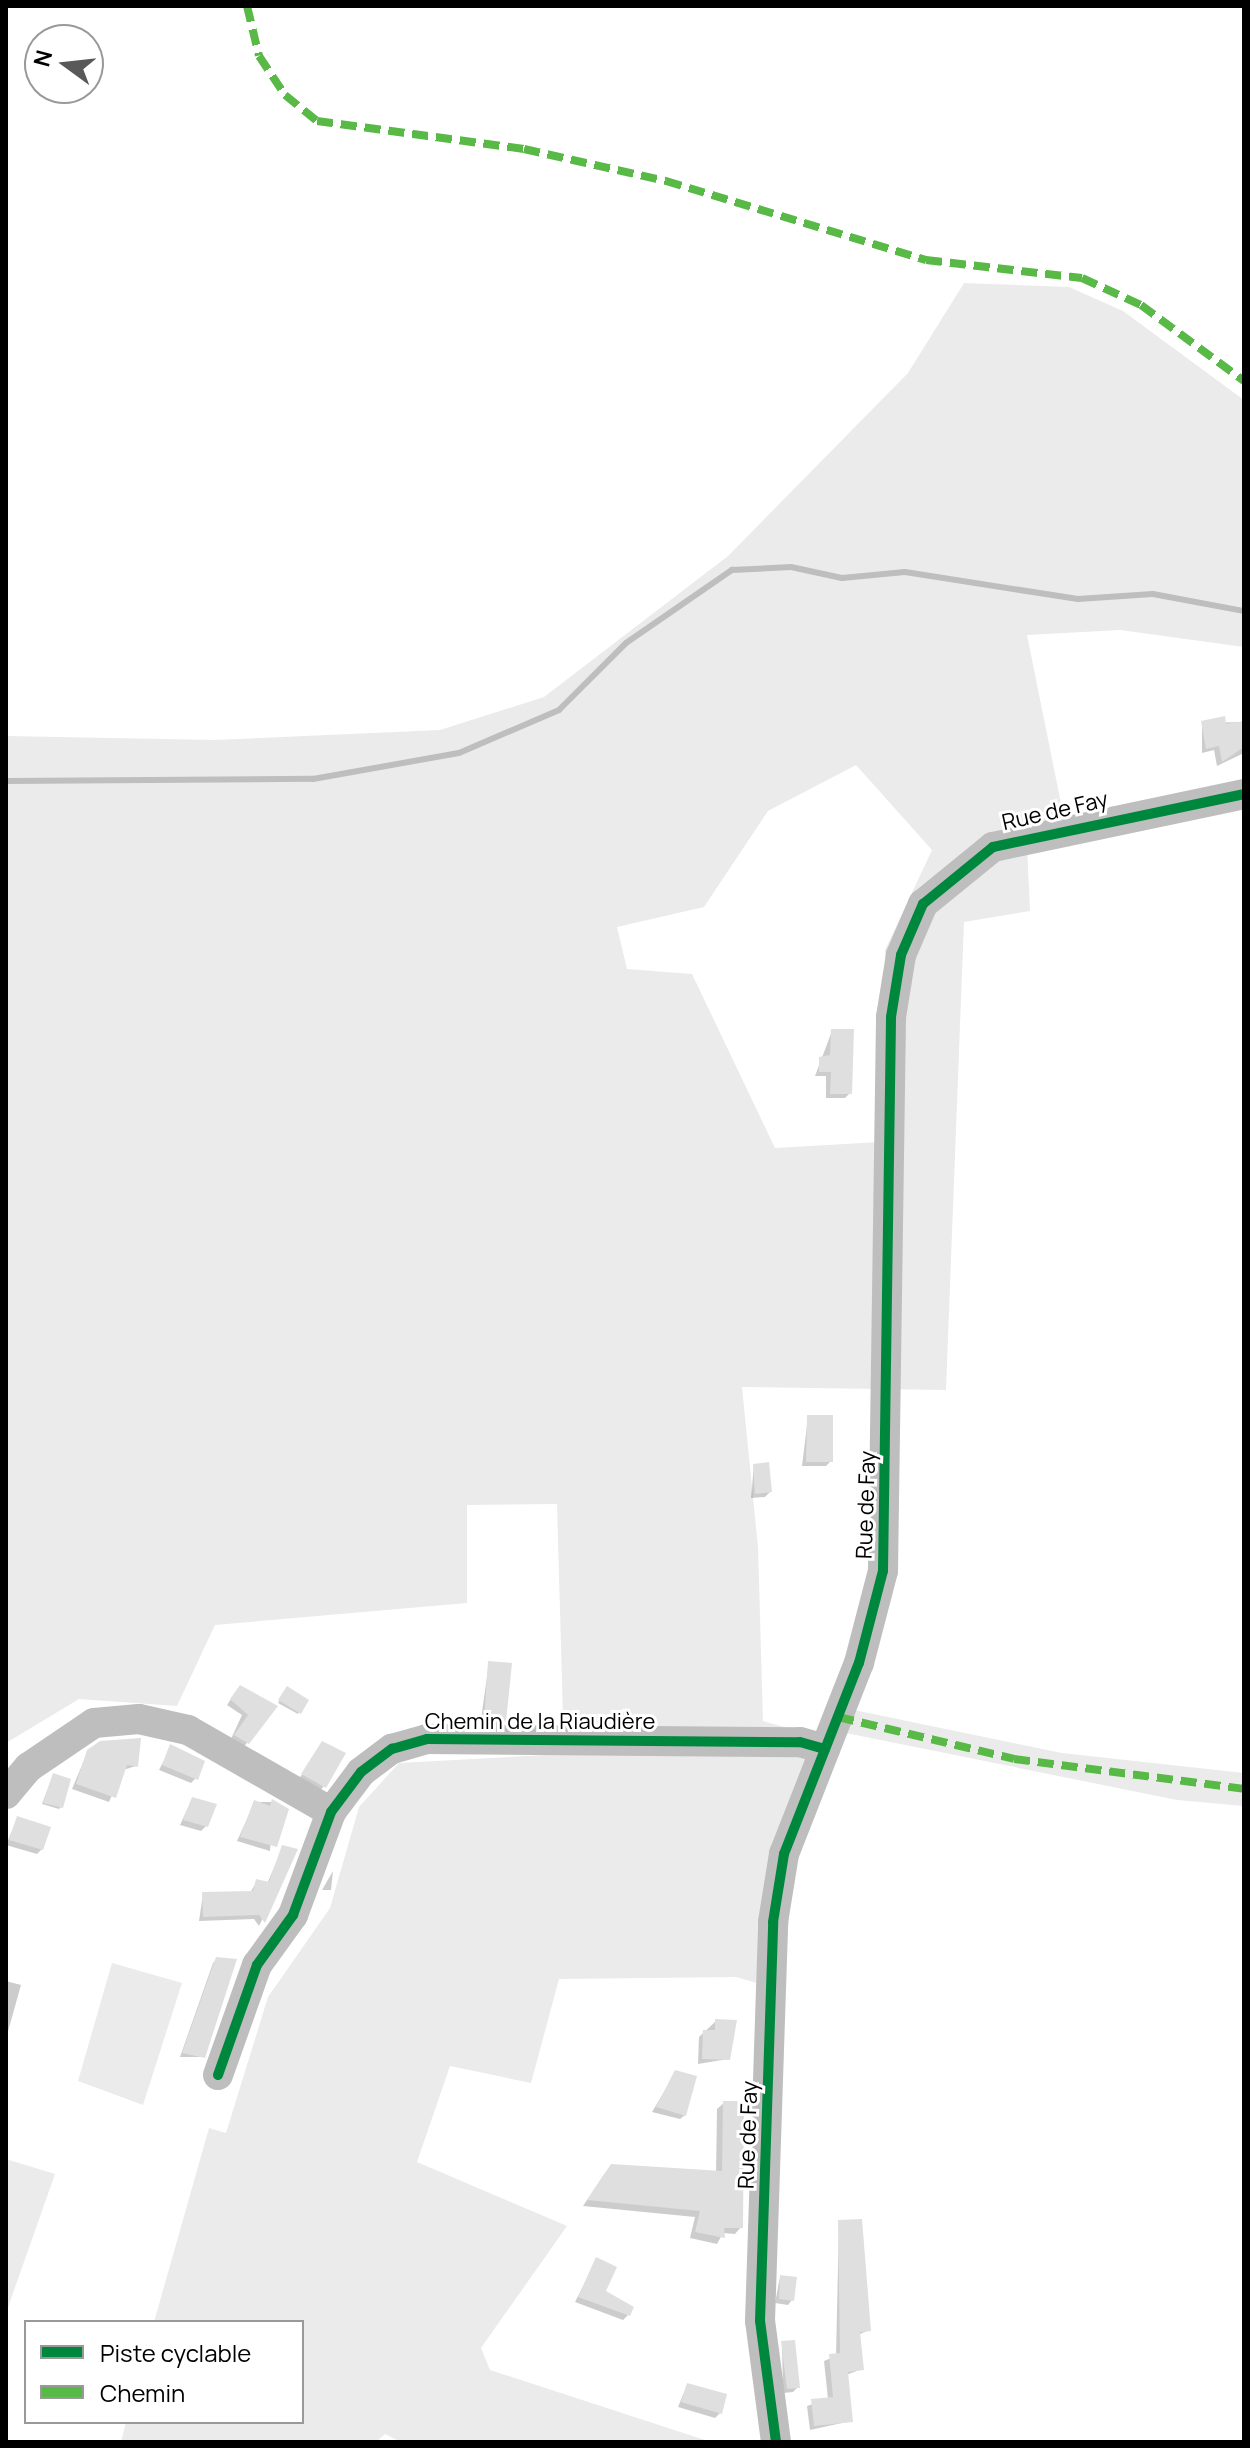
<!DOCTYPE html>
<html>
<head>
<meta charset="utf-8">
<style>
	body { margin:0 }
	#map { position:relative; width:1250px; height:2448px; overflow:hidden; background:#fff; font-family:Manrope,sans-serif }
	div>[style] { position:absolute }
	.green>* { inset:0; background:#ebebeb }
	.shadow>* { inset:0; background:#0003 }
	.stream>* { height:6px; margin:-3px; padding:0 3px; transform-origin:3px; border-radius:3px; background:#bebebe }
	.building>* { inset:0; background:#dfdfdf }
	.minor>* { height:30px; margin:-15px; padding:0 15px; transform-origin:15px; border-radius:15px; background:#bebebe }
	.quiet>* { height:8px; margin-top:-4px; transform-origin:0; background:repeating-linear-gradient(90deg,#58b947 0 16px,transparent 0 24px) }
	.cycleway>* { height:10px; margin:-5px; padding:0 5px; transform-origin:5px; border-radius:5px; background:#00873e }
	span { translate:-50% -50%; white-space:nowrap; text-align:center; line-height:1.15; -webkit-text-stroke:6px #fff; paint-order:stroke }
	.street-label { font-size:22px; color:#000 }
	.frame { position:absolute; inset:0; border:8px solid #000; pointer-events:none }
	.legend { position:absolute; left:24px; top:2320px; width:280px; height:104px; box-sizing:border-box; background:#fff; border:2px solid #999; margin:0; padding:10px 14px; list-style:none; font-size:24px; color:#000 }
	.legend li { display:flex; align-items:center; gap:16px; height:40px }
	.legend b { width:40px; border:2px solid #999 }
	.north { position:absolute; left:24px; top:24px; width:80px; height:80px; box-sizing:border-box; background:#fff; border:2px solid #999; border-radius:50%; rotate:285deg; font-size:22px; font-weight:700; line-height:32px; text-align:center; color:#000 }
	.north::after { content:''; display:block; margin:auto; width:28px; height:36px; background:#595959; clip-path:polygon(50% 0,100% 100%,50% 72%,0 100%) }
</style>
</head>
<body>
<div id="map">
	<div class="green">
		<div style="clip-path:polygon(evenodd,964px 283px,1069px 287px,1123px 311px,1244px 400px,1244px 647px,1120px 630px,1027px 635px,1068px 838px,1027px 846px,1030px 911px,964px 922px,946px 1390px,742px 1387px,758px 1547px,763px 1721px,843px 1744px,793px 1865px,783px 1991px,736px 1977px,559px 1979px,531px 2083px,450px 2066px,417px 2162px,567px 2226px,481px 2348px,490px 2370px,711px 2442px,401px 2442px,385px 2434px,376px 2442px,121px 2442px,126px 2422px,302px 2422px,302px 2322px,154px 2322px,209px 2128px,226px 2133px,268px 1997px,330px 1908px,359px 1807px,399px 1763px,564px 1754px,557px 1504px,467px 1505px,467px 1603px,215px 1625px,177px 1706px,79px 1699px,6px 1743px,6px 736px,215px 740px,440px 730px,544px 697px,728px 556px,908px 373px,964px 283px,856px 765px,932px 850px,885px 950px,880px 1142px,775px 1148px,692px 974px,627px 969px,617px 927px,704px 907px,768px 811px,856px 765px)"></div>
		<div style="clip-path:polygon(854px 1710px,1062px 1753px,1244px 1773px,1244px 1806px,1177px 1800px,846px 1733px)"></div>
		<div style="clip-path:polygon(112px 1963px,182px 1983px,143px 2105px,78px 2081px)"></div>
		<div style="clip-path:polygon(6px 2159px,55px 2174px,6px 2313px)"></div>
	</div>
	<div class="shadow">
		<div style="clip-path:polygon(1244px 722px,1244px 753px,1217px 766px,1214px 750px,1202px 753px,1202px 723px)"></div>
		<div style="clip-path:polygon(832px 1031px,850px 1093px,845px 1098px,826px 1098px,826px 1076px,815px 1076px)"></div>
		<div style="clip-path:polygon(808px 1417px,831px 1461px,826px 1466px,802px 1466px)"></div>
		<div style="clip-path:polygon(754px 1465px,770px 1492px,765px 1497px,751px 1498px)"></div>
		<div style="clip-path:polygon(489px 1663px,504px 1721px,499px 1726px,480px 1726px)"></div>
		<div style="clip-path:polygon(286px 1691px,299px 1712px,298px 1714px,278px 1703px)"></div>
		<div style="clip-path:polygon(235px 1693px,275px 1707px,243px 1748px,230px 1741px,242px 1715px,227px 1705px)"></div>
		<div style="clip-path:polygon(322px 1743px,343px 1754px,320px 1792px,299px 1779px)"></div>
		<div style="clip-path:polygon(171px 1747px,196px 1778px,191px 1783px,159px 1770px)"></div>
		<div style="clip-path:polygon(88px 1751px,136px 1766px,123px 1770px,109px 1802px,72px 1789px)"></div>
		<div style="clip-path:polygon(53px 1775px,61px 1807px,59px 1809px,42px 1804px)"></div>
		<div style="clip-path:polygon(192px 1799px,206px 1826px,201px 1831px,180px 1825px)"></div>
		<div style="clip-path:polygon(255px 1802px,273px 1802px,270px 1851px,237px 1841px)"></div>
		<div style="clip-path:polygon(17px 1819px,42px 1849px,37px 1854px,6px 1845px)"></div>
		<div style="clip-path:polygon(283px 1847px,296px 1850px,259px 1926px,254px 1919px,199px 1921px,203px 1894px,250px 1893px,257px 1881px,267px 1884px)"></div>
		<div style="clip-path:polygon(333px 1871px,331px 1890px,322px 1890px)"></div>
		<div style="clip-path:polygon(217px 1959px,203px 2057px,180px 2057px,213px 1963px)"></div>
		<div style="clip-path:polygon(6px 1981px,21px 1985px,7px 2035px,6px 2035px)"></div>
		<div style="clip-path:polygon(716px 2021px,728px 2059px,698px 2064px,699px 2037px)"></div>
		<div style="clip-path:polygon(676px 2072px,685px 2115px,680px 2119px,652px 2112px)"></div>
		<div style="clip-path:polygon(724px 2103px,741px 2227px,735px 2234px,723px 2233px,717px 2244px,690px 2238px,695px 2217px,583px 2206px,605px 2173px,716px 2173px,717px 2109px)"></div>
		<div style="clip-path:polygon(839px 2222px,869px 2330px,858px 2335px,862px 2369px,846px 2375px,851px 2421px,810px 2430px,807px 2406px,828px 2399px,824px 2361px,836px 2356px)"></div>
		<div style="clip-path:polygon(597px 2259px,604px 2292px,628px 2315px,623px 2320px,575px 2302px)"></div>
		<div style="clip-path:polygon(780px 2277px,792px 2300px,788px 2305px,775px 2303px)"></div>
		<div style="clip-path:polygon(782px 2343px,798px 2387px,793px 2392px,783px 2393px)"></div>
		<div style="clip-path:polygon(687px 2385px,720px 2413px,715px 2418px,678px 2407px)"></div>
	</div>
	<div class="stream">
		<div style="left:6px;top:781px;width:307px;rotate:-0.4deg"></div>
		<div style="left:313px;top:779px;width:148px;rotate:-10.1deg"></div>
		<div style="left:459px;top:753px;width:109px;rotate:-23.3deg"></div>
		<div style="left:559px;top:710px;width:95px;rotate:-45deg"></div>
		<div style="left:626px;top:643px;width:129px;rotate:-34.6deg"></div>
		<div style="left:732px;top:570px;width:59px;rotate:-2.9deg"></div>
		<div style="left:791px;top:567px;width:52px;rotate:12.2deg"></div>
		<div style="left:842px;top:578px;width:63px;rotate:-5.4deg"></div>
		<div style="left:905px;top:572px;width:175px;rotate:8.9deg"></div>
		<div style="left:1078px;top:599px;width:75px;rotate:-3.8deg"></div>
		<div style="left:1153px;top:594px;width:93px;rotate:10.6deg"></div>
	</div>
	<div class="building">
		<div style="clip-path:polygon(1225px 716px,1226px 724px,1244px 721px,1244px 747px,1222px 762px,1219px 746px,1206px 749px,1201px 721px)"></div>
		<div style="clip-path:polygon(831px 1029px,854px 1029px,852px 1094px,830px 1094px,831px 1072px,819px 1072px,819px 1057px,830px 1055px)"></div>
		<div style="clip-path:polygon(807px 1415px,833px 1415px,833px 1462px,806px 1462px)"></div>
		<div style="clip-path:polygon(769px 1462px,772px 1492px,755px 1494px,753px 1464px)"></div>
		<div style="clip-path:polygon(488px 1661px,512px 1663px,506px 1722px,484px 1721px)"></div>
		<div style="clip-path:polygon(240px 1685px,278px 1706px,249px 1744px,234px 1735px,248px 1715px,230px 1699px)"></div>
		<div style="clip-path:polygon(287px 1686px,309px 1700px,301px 1714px,278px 1700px)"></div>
		<div style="clip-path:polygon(141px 1738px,138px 1767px,127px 1765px,116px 1798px,76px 1784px,87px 1750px,100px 1741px)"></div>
		<div style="clip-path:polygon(322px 1741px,346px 1753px,326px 1788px,301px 1774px)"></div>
		<div style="clip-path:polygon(170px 1744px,205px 1761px,198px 1780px,162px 1765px)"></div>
		<div style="clip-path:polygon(53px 1773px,71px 1779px,63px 1808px,43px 1803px)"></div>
		<div style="clip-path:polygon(192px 1797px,217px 1804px,208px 1827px,183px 1820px)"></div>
		<div style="clip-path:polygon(272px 1799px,289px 1809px,277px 1847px,240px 1837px,254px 1800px,270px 1806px)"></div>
		<div style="clip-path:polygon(17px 1816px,51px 1827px,43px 1850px,9px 1840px)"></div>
		<div style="clip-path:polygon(282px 1845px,298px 1849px,265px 1923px,259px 1915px,203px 1917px,202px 1892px,253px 1891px,256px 1879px,269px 1882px)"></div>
		<div style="clip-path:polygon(216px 1957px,237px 1959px,205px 2058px,182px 2053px)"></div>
		<div style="clip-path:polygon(715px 2019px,737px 2020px,730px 2060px,702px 2059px,703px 2030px,715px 2030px)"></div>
		<div style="clip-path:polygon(675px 2070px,697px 2076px,686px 2116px,656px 2107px)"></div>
		<div style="clip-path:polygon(723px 2101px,744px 2101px,743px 2228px,724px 2228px,725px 2238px,695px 2232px,700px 2211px,587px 2200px,611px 2164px,722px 2171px)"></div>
		<div style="clip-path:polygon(862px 2219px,871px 2331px,860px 2332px,864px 2370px,848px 2372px,853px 2422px,814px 2426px,811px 2399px,833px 2397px,829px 2354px,840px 2353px,838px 2220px)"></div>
		<div style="clip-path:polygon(596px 2257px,617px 2267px,606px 2291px,634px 2307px,630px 2316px,578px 2297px)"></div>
		<div style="clip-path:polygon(780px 2275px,797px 2277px,794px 2301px,779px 2299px)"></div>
		<div style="clip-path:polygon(795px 2340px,800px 2388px,787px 2389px,781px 2341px)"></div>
		<div style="clip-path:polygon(687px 2383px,727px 2394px,722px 2414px,681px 2402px)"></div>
	</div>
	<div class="minor">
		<div style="left:6px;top:1794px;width:35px;rotate:-50deg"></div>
		<div style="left:29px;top:1767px;width:78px;rotate:-34.1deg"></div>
		<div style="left:94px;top:1723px;width:45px;rotate:-5.1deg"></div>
		<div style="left:139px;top:1719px;width:50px;rotate:12.7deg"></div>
		<div style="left:188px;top:1730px;width:165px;rotate:29.8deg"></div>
		<div style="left:218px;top:2075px;width:117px;rotate:-70.5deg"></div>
		<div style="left:257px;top:1965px;width:62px;rotate:-54.2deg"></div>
		<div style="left:293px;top:1915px;width:110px;rotate:-69.7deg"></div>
		<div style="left:331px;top:1812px;width:50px;rotate:-53.1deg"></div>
		<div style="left:361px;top:1772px;width:39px;rotate:-37deg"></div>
		<div style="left:392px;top:1749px;width:36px;rotate:-16deg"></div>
		<div style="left:427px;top:1739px;width:373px;rotate:0.5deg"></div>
		<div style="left:800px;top:1742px;width:26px;rotate:16deg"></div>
		<div style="left:776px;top:2442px;width:122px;rotate:-97.5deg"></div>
		<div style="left:760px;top:2321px;width:399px;rotate:-88.1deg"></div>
		<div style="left:773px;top:1922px;width:69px;rotate:-80.8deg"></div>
		<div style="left:784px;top:1854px;width:205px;rotate:-68.6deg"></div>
		<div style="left:859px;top:1663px;width:95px;rotate:-75.4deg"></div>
		<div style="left:883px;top:1571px;width:554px;rotate:-89.17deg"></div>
		<div style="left:891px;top:1017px;width:63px;rotate:-80.8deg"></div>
		<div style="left:901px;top:955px;width:56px;rotate:-66.7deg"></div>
		<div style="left:923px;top:904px;width:90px;rotate:-39.2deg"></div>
		<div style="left:993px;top:847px;width:257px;rotate:-11.9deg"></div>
	</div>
	<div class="quiet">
		<div style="left:247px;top:6px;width:51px;rotate:76.5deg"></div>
		<div style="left:259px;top:56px;width:47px;rotate:56.3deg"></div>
		<div style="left:285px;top:95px;width:41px;rotate:39.1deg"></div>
		<div style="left:317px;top:121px;width:209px;rotate:7.7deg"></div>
		<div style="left:524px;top:149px;width:146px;rotate:12.7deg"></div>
		<div style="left:666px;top:181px;width:272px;rotate:16.9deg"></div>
		<div style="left:926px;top:260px;width:157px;rotate:6.6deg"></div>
		<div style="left:1082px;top:278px;width:65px;rotate:24.6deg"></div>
		<div style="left:1141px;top:305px;width:128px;rotate:36.4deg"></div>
		<div style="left:838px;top:1717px;width:181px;rotate:13.4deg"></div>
		<div style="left:1014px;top:1759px;width:232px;rotate:7.4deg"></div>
	</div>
	<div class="cycleway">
		<div style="left:218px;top:2075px;width:117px;rotate:-70.5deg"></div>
		<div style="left:257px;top:1965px;width:62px;rotate:-54.2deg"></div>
		<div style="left:293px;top:1915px;width:110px;rotate:-69.7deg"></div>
		<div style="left:331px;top:1812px;width:50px;rotate:-53.1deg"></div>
		<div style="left:361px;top:1772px;width:39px;rotate:-37deg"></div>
		<div style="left:392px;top:1749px;width:36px;rotate:-16deg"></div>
		<div style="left:427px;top:1739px;width:373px;rotate:0.5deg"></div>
		<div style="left:800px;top:1742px;width:26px;rotate:16deg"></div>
		<div style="left:776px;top:2442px;width:122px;rotate:-97.5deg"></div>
		<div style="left:760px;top:2321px;width:399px;rotate:-88.1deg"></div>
		<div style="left:773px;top:1922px;width:69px;rotate:-80.8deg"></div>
		<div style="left:784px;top:1854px;width:205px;rotate:-68.6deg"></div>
		<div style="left:859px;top:1663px;width:95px;rotate:-75.4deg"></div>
		<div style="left:883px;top:1571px;width:554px;rotate:-89.17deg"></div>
		<div style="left:891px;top:1017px;width:63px;rotate:-80.8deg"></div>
		<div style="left:901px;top:955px;width:56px;rotate:-66.7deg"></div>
		<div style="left:923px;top:904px;width:90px;rotate:-39.2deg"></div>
		<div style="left:993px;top:847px;width:257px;rotate:-11.9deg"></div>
	</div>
	<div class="street-label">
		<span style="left:1055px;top:811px;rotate:-13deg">Rue de Fay</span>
		<span style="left:866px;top:1505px;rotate:-88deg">Rue de Fay</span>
		<span style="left:540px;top:1722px">Chemin de la Riaudière</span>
		<span style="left:748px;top:2135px;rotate:-88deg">Rue de Fay</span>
	</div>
	<div class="frame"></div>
	<ul class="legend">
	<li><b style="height:10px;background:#00873e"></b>Piste cyclable</li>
	<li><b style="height:10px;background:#58b947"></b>Chemin</li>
	</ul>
	<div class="north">N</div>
</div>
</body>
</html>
